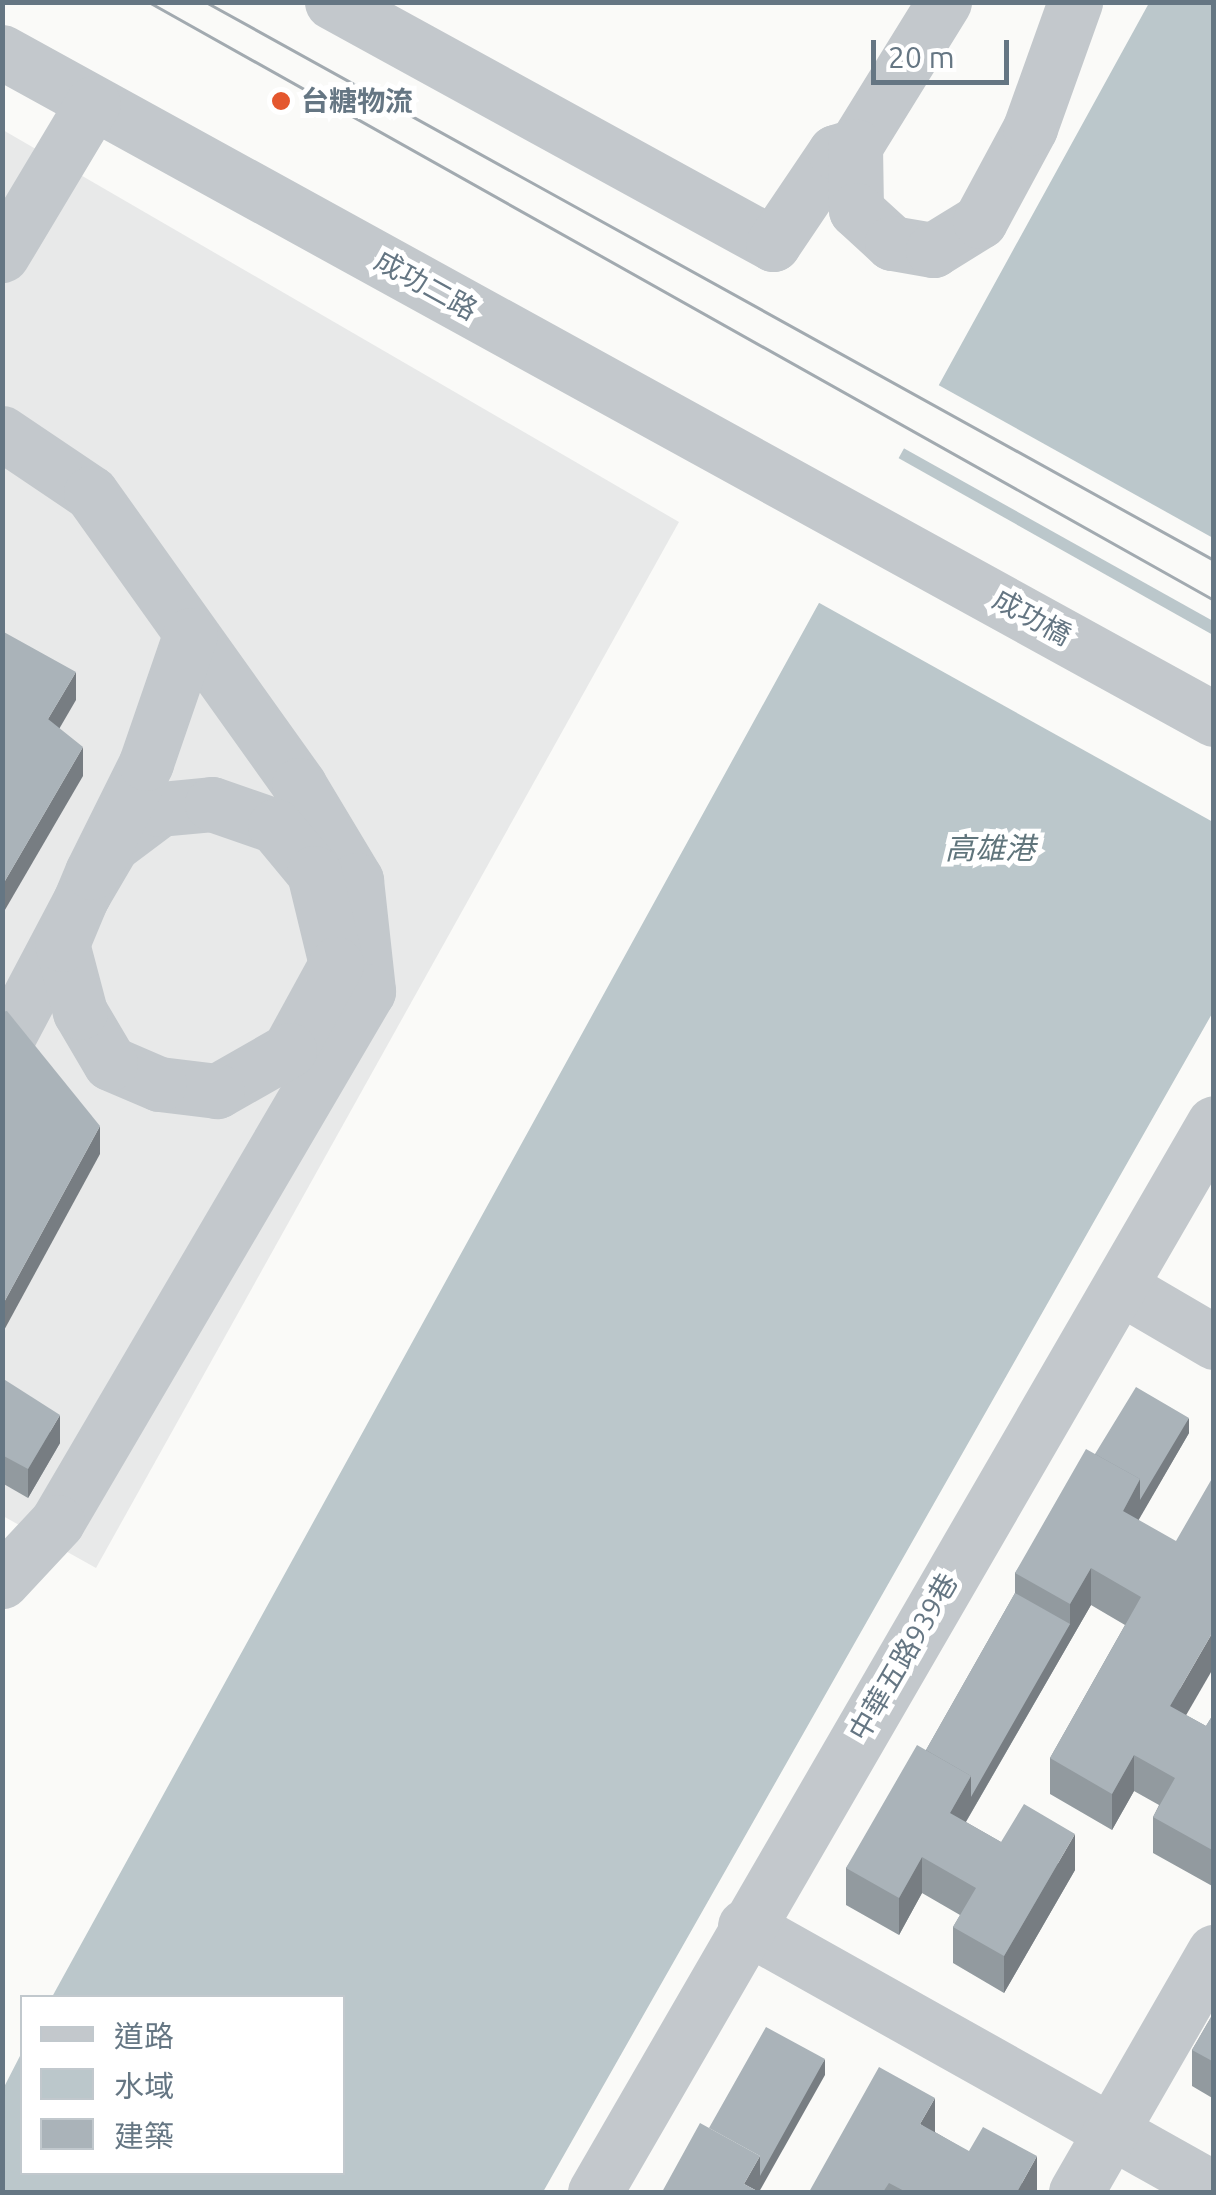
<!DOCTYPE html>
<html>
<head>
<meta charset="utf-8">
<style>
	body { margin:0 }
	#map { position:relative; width:1216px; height:2195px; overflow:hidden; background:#fafaf8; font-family:Ubuntu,"Noto Sans TC",sans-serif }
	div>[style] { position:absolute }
	.built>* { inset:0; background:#e8e9e9 }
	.water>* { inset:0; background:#bbc7cb }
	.pier>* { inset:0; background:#fafaf8 }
	.minor>* { height:55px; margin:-27.5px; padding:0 27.5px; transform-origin:27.5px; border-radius:27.5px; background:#c3c8cc }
	.tram>* { height:2.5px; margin:-1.25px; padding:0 1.25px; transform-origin:1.25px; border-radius:1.25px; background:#a2aab0 }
	.wall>* { inset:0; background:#929a9f }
	.shaded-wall>* { inset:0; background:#777d82 }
	.building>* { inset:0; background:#aab3b9 }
	.dots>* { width:28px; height:28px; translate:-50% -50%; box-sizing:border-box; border:5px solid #fff; border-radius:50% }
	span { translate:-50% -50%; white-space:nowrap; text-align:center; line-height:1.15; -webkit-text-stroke:10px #fff; paint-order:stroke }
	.poi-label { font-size:28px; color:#657683; font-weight:700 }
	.left { translate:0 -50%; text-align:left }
	.street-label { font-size:28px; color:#657683 }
	.water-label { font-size:30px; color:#60757c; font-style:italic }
	.frame { position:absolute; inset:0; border:5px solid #657683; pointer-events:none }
	.legend { position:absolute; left:20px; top:1995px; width:325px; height:180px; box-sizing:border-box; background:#fff; border:2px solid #c1c8cd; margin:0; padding:12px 18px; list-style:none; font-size:30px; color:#657683 }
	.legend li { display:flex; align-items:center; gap:20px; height:50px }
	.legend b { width:50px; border:2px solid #c1c8cd }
	.scale { position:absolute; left:871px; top:40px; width:138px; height:45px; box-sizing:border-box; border:5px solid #657683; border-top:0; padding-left:12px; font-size:30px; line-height:35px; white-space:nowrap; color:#657683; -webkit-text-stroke:8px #fff; paint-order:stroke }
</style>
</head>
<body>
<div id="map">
	<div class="built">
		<div style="clip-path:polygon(3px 130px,679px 522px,96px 1568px,3px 1516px)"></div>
	</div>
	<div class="water">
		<div style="clip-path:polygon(1149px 3px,1213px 3px,1213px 1012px,543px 2192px,3px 2192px,3px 2089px,22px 2052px,22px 2172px,342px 2172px,342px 1998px,52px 1997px)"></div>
	</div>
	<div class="pier">
		<div style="clip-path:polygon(933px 382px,1213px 538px,1213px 621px,898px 445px)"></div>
		<div style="clip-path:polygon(893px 455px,1213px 635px,1213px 822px,814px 600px)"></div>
	</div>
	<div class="minor">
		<div style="left:332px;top:2px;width:503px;rotate:28.76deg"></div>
		<div style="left:773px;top:244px;width:111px;rotate:-56deg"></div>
		<div style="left:835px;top:152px;width:21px;rotate:-17deg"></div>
		<div style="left:944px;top:2px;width:169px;rotate:121.7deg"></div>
		<div style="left:855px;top:146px;width:64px;rotate:89.1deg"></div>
		<div style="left:856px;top:210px;width:49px;rotate:42.5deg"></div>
		<div style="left:892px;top:243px;width:42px;rotate:9.7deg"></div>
		<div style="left:933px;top:250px;width:55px;rotate:-31.7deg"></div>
		<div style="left:980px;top:221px;width:106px;rotate:-61.7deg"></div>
		<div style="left:1030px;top:128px;width:134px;rotate:-70.3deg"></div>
		<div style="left:2px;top:52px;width:1383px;rotate:28.83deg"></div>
		<div style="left:2px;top:255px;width:177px;rotate:-59.1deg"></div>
		<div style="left:2px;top:433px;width:107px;rotate:34deg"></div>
		<div style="left:91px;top:493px;width:359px;rotate:54.5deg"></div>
		<div style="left:299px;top:785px;width:111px;rotate:59deg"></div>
		<div style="left:356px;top:880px;width:112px;rotate:83.8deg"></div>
		<div style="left:368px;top:991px;width:615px;rotate:120.36deg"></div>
		<div style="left:57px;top:1522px;width:81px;rotate:133deg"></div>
		<div style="left:7px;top:1039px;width:165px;rotate:-62.2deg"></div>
		<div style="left:84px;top:893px;width:56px;rotate:-59.7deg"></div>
		<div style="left:112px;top:845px;width:60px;rotate:-36.9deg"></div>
		<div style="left:160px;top:809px;width:52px;rotate:-5.5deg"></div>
		<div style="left:212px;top:804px;width:67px;rotate:19.2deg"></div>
		<div style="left:275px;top:826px;width:61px;rotate:50.3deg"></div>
		<div style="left:314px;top:873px;width:94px;rotate:76.4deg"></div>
		<div style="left:336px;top:964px;width:98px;rotate:118.7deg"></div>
		<div style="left:289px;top:1050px;width:83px;rotate:150.3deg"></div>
		<div style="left:217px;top:1091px;width:58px;rotate:-173.1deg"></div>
		<div style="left:159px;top:1084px;width:53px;rotate:-156.8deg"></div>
		<div style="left:110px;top:1063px;width:59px;rotate:-120.5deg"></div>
		<div style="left:80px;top:1012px;width:70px;rotate:-104.8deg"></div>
		<div style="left:62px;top:944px;width:78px;rotate:-67.4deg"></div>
		<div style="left:92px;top:872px;width:122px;rotate:-63.6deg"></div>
		<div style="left:146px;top:763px;width:135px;rotate:-71deg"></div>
		<div style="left:1120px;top:1287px;width:109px;rotate:30.3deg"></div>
		<div style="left:745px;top:1926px;width:538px;rotate:29.28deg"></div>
		<div style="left:595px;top:2192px;width:1235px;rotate:-59.93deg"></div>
		<div style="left:1076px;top:2192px;width:277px;rotate:-60.1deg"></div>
	</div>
	<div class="tram">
		<div style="left:149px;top:2px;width:1221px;rotate:29.31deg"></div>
		<div style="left:206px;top:2px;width:1152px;rotate:28.97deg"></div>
	</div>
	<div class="wall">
		<div style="clip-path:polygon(2px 1378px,60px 1443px,28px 1498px,2px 1483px)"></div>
		<div style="clip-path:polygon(1189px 1433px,1138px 1520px,1186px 1715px,1206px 1726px,1214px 1713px,1214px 1887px,1153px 1853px,1153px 1817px,1159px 1805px,1134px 1791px,1112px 1830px,1050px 1794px,1050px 1758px,1125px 1625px,1091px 1605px,966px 1822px,1001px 1842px,1075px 1870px,1004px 1993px,953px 1963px,953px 1927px,960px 1915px,922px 1893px,899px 1935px,846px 1905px,846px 1868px,926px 1750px,1015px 1593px,1015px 1573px,1095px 1454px)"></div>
		<div style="clip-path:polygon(1214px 2012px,1214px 2099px,1192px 2086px,1192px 2050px)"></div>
		<div style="clip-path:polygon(935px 2132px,1037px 2192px,809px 2192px)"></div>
	</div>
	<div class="shaded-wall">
		<div style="clip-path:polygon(76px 672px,76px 700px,48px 748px,48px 719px)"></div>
		<div style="clip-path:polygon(83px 747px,83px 776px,2px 915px,2px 886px)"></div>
		<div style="clip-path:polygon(100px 1126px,100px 1154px,2px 1334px,2px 1306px)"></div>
		<div style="clip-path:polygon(60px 1415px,60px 1443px,28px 1498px,28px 1469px)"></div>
		<div style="clip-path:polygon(1189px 1418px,1189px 1433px,1123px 1547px,1123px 1511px,1140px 1479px)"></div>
		<div style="clip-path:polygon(1091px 1568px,1091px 1605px,950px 1849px,950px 1813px,971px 1776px,1070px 1624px,1070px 1604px)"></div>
		<div style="clip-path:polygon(1214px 1630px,1214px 1667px,1170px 1743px,1170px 1706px)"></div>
		<div style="clip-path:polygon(1134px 1755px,1134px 1791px,1112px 1830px,1112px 1794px)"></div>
		<div style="clip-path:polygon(1075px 1834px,1075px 1870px,1004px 1993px,1004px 1956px)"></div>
		<div style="clip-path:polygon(922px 1857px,922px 1893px,899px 1935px,899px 1898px)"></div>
		<div style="clip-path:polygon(825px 2059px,825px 2075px,759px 2192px,744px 2184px,760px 2156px)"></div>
		<div style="clip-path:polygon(935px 2098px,935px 2134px,920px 2124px)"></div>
		<div style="clip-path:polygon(1037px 2156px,1037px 2192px,1017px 2192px)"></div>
	</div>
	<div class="building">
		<div style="clip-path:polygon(2px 631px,76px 672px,48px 719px,83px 747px,2px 886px)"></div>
		<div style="clip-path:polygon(7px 1011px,100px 1126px,2px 1306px,2px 1012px)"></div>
		<div style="clip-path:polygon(2px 1378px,60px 1415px,28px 1469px,2px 1455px)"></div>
		<div style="clip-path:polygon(1136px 1387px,1189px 1418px,1140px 1500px,1140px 1479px,1095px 1454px)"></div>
		<div style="clip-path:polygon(1086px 1449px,1140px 1479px,1123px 1511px,1176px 1541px,1214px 1475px,1214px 1630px,1170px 1706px,1206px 1726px,1214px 1713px,1214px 1851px,1153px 1817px,1175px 1778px,1134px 1755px,1112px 1794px,1050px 1758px,1141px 1597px,1091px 1568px,1070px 1604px,1015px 1573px)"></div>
		<div style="clip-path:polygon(1015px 1593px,1070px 1624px,971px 1797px,971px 1776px,926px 1750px)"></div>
		<div style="clip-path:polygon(917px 1745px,971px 1776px,950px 1813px,1001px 1842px,1024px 1804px,1075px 1834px,1004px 1956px,953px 1927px,976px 1888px,922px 1857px,899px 1898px,846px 1868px)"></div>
		<div style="clip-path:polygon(1214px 2012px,1214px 2062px,1192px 2050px)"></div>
		<div style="clip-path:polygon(766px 2027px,825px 2059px,760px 2176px,760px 2156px,709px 2128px)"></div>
		<div style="clip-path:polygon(879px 2067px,935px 2098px,920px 2124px,969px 2151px,983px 2127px,1037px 2156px,1017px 2192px,906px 2192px,889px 2183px,883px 2192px,809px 2192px)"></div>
		<div style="clip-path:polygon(700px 2123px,760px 2156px,744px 2184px,759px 2192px,662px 2192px)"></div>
	</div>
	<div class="dots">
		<div style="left:281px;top:101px;background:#e4572e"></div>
	</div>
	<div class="poi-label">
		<span class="left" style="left:301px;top:101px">台糖物流</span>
	</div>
	<div class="street-label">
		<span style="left:426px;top:285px;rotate:29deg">成功二路</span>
		<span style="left:1032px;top:617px;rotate:29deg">成功橋</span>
		<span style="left:903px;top:1657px;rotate:-60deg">中華五路939巷</span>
	</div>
	<div class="water-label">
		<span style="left:990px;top:848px">高雄港</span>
	</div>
	<div class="frame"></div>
	<ul class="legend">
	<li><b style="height:12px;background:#c3c8cc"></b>道路</li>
	<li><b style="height:28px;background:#bbc7cb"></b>水域</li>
	<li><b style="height:28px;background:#aab3b9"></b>建築</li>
	</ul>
	<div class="scale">20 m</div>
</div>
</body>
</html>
